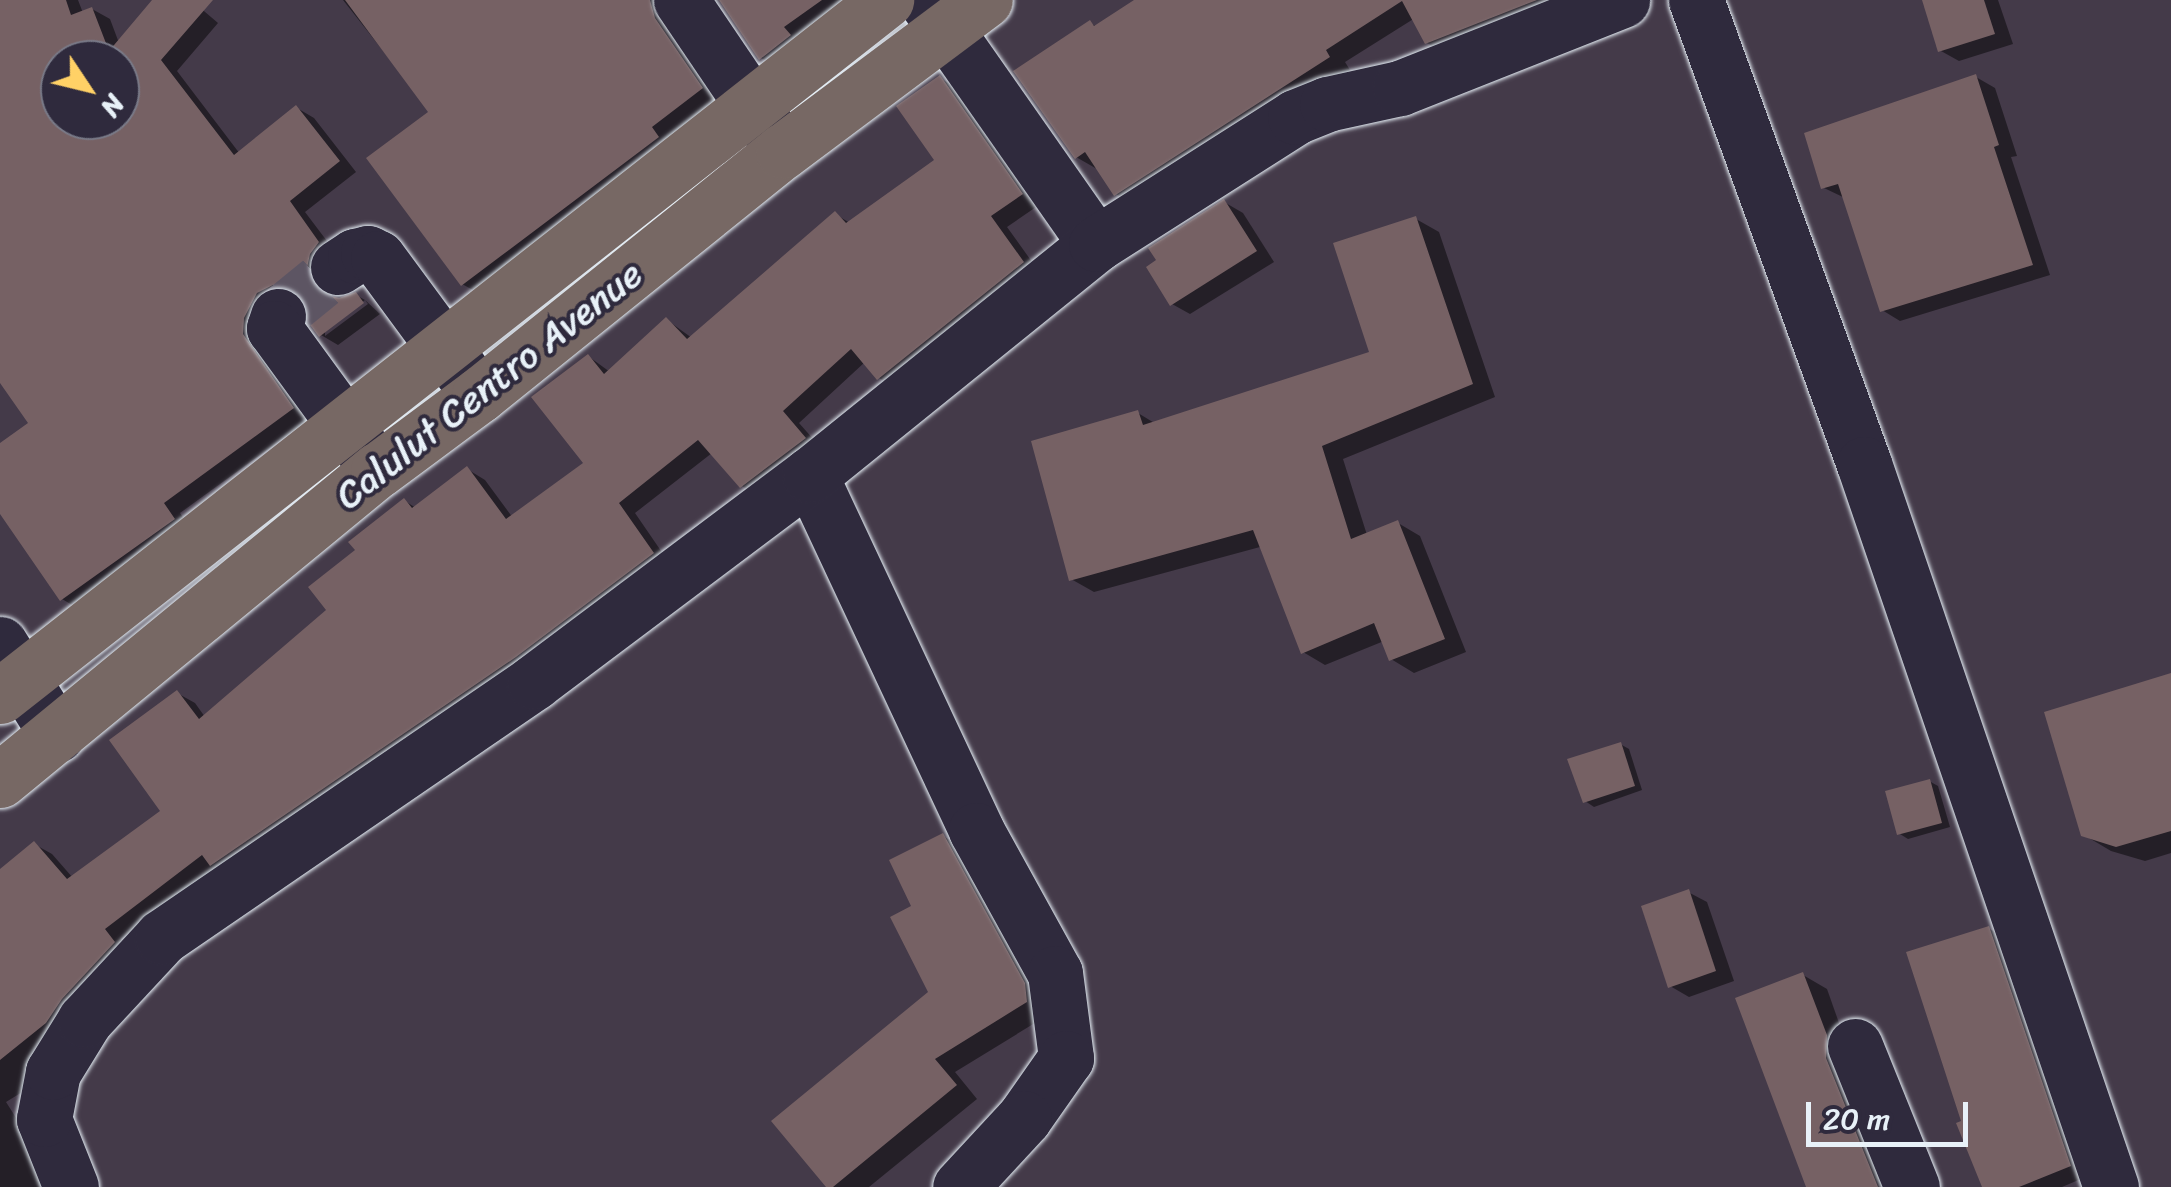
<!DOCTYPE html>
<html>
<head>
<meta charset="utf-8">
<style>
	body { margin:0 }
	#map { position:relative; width:2171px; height:1187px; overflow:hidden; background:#443a49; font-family:Sriracha,sans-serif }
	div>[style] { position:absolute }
	.shadow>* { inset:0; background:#0007 }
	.building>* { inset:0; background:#766164 }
	.minor-tunnel>* { height:55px; margin-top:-27.5px; transform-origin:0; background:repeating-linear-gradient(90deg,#5d5563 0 55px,transparent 0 83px) }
	.roads { filter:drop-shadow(0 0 2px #e8f1f8) drop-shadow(0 0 2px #e8f1f8) }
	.minor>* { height:55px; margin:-27.5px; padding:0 27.5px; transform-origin:27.5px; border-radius:27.5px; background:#2f2a3d }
	.major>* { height:55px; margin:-27.5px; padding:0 27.5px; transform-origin:27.5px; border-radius:27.5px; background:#776864 }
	span { translate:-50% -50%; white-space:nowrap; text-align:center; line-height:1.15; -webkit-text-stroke:8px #2f2a3d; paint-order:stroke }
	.street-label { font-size:38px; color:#e8f1f8 }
	.north { position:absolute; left:40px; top:40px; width:100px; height:100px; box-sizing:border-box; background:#2f2a3d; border:2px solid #797a88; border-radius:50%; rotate:125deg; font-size:28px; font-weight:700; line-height:40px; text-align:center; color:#e8f1f8 }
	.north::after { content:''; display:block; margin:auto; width:35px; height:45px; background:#ffd166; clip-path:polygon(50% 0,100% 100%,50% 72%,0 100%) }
	.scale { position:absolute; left:1806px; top:1102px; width:162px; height:45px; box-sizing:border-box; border:5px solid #e8f1f8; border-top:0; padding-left:12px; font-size:30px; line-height:35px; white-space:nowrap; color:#e8f1f8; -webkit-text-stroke:8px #2f2a3d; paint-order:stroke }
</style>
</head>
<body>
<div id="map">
	<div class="shadow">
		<div style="clip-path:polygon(evenodd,0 0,78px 0,83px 13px,92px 9px,110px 19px,119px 43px,155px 0,191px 0,218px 23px,177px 71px,240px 154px,297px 108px,314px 118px,356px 172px,305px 212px,336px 253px,324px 279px,328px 296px,339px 301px,356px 295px,365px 300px,325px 329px,325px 336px,368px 304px,365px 300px,380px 314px,338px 345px,321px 335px,304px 295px,292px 294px,310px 419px,180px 513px,191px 529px,79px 609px,62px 599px,0 510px,0 446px,32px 424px,0 379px,0 0,60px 60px,120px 60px,120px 120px,60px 120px,60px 60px)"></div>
		<div style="clip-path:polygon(343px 0,672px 0,721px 100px,482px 295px,462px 284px,432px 113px)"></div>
		<div style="clip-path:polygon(722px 0,856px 0,781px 69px,761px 58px)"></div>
		<div style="clip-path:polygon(1140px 0,1586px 0,1448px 55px,1427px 43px,1415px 18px,1345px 62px,1350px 70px,1136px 206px,1116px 194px,1097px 169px,1076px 157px,1090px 23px,1097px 27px)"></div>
		<div style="clip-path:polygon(1925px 0,1998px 0,2013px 44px,1959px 61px,1941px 51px)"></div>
		<div style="clip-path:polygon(1976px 77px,1995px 88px,2017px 156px,2011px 157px,2050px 275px,1900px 321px,1882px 310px,1845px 198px,1824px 188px)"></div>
		<div style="clip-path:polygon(940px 78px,957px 88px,1039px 205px,1007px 227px,1040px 273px,897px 389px,879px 378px,865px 362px,799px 423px,822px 449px,759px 497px,742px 486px,712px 453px,635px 513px,670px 564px,217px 867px,121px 939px,131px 953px,64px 1033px,25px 1064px,37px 1083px,6px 1102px,32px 1143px,50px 1187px,0 1187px,0 872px,34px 844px,52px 854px,73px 878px,164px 811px,177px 693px,195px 703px,205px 717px,329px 611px,358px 551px,405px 501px,416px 508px,467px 469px,485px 480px,513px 518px,586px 464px,588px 356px,610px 372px,667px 320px,692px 338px,835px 214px,850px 223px,937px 160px)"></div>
		<div style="clip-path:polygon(1224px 202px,1243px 213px,1274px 262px,1190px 314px,1172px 304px)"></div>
		<div style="clip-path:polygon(1416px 219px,1439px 232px,1495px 397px,1343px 459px,1367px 535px,1398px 523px,1420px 536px,1466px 652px,1414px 673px,1391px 659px,1384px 641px,1325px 665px,1303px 652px,1260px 547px,1094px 592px,1071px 579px,1138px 413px,1156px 424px,1372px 354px)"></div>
		<div style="clip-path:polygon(2171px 678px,2171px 853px,2145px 861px,2111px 851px,2084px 835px)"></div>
		<div style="clip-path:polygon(1620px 744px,1629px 749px,1642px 790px,1594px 807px,1585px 801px)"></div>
		<div style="clip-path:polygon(1929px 781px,1938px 786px,1950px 827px,1908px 839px,1900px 834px)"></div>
		<div style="clip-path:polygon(943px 836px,965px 849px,1048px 1015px,955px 1072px,977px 1099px,869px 1187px,830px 1187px,931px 992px,915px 907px)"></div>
		<div style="clip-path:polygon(1688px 892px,1707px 902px,1734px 981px,1689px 997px,1670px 986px)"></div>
		<div style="clip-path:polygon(1988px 928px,2007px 939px,2088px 1176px,2062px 1187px,1985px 1187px,1964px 1122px)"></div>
		<div style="clip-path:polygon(1803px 975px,1827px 989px,1897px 1187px,1815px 1187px)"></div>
	</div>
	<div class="building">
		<div style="clip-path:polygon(evenodd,0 0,66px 0,71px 15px,92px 7px,109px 51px,152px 0,213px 0,161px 60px,234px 155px,296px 105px,340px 161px,290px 201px,319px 242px,310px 254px,307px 268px,311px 283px,323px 294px,339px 298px,356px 292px,364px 303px,319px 337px,308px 322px,308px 309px,301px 295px,289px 287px,273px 285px,257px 293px,244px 318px,243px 334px,294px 408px,164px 503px,175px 519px,60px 601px,0 514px,0 443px,28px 423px,0 383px,0 0,60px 60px,120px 60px,120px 120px,60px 120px,60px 60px)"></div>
		<div style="clip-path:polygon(345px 0,650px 0,655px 18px,703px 88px,652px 127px,659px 137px,461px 286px,366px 158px,428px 112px)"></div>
		<div style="clip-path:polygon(719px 0,822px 0,784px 27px,791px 35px,759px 60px)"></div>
		<div style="clip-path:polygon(1134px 0,1537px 0,1425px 44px,1402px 1px,1326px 50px,1330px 57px,1114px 196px,1085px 152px,1075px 159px,1013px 71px,1090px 20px,1094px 26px)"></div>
		<div style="clip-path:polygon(1922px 0,1984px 0,1995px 34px,1938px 52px)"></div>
		<div style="clip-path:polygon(1976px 74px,1999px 145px,1994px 147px,2033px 265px,1880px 312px,1838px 184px,1821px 189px,1804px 133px)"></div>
		<div style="clip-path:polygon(940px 75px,1023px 194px,991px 216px,1024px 262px,877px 380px,851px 349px,783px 411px,806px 438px,740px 488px,698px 440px,619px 503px,654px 553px,516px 657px,210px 866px,202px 855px,105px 929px,115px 942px,62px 999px,46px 1023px,0 1060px,0 869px,34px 841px,67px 879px,160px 811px,109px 740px,177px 690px,199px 719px,326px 610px,308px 587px,355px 550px,348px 542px,404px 498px,412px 508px,467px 466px,506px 519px,583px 463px,531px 397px,588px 354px,604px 374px,666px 317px,687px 339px,835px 211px,846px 223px,934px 160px,896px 106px)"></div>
		<div style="clip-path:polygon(1224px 199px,1257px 251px,1170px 306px,1146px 267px,1156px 260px,1148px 248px)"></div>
		<div style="clip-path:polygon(1416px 216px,1473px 384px,1322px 446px,1351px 539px,1398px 520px,1445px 639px,1389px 661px,1374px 623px,1301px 654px,1253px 530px,1069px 581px,1031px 441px,1138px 410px,1143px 425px,1369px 352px,1333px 243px)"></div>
		<div style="clip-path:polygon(2171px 673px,2171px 831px,2116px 847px,2081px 836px,2044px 712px)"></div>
		<div style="clip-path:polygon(1621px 742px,1635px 786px,1583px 803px,1567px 759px)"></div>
		<div style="clip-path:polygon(1930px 779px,1942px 823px,1897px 835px,1885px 791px)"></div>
		<div style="clip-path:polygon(943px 833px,1025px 983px,1027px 1002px,935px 1059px,957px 1085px,833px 1187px,826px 1187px,771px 1121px,928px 992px,890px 917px,911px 906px,889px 860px)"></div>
		<div style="clip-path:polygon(1689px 889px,1716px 971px,1668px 988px,1641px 906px)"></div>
		<div style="clip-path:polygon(1989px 926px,2071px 1166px,2019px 1187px,1982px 1187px,1956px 1123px,1961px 1121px,1906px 952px)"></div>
		<div style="clip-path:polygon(1803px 972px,1827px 1035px,1826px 1058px,1878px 1187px,1806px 1187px,1735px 998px)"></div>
	</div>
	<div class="minor-tunnel">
		<div style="left:278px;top:316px;width:77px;rotate:-39.2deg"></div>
	</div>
	<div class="roads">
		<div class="minor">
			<div style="left:681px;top:0;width:171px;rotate:55.9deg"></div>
			<div style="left:925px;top:0;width:298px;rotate:55deg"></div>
			<div style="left:1696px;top:0;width:493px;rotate:70.1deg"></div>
			<div style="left:1864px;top:464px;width:764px;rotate:71.14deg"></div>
			<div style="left:338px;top:267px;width:20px;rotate:-33deg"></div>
			<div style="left:355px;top:256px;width:13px;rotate:-13deg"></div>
			<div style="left:368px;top:253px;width:11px;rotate:27deg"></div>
			<div style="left:378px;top:258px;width:170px;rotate:53.6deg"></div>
			<div style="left:278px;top:316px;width:13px;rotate:108deg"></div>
			<div style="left:274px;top:328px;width:168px;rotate:53.9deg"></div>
			<div style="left:810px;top:475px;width:392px;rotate:64.9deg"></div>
			<div style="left:976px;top:830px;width:163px;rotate:61.1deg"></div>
			<div style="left:1055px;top:973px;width:86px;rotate:82.6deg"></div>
			<div style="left:1066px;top:1058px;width:73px;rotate:125deg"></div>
			<div style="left:1024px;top:1118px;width:94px;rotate:132.8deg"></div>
			<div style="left:0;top:644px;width:107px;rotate:57.9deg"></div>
			<div style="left:1855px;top:1046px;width:152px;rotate:68deg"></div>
			<div style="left:71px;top:1187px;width:73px;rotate:-111.7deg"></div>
			<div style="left:44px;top:1119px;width:48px;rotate:-79.2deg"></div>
			<div style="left:53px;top:1072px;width:61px;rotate:-58.4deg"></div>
			<div style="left:85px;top:1020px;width:113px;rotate:-47.1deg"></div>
			<div style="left:162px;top:937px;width:451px;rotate:-34.4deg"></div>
			<div style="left:534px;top:682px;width:345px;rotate:-36.9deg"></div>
			<div style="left:810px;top:475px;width:368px;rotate:-38.9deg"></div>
			<div style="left:1096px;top:244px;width:236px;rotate:-32.5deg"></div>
			<div style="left:1295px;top:117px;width:35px;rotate:-22deg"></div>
			<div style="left:1327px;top:104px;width:75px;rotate:-12.4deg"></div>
			<div style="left:1400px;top:88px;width:239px;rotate:-21.6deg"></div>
		</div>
		<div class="major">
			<div style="left:0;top:696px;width:1127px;rotate:-38.15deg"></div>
			<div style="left:0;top:780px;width:489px;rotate:-39.4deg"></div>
			<div style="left:378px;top:470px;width:126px;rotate:-36.6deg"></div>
			<div style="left:479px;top:395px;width:390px;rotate:-38.8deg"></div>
			<div style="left:783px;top:151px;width:252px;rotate:-36.8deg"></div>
		</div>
	</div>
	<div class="street-label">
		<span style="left:489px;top:385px;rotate:-38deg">Calulut Centro Avenue</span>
	</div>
	<div class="north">N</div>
	<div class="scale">20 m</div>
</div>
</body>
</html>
